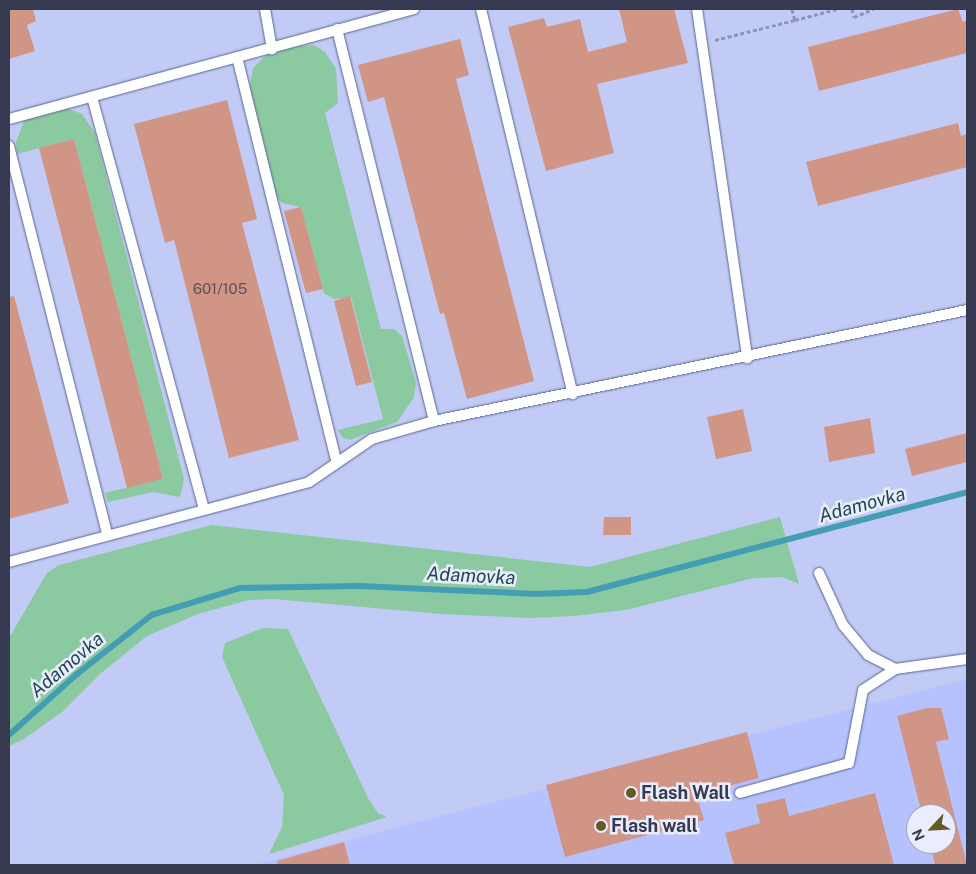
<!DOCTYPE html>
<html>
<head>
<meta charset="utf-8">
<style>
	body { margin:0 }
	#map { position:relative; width:976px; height:874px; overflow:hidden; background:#c1cbf5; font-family:"Public Sans",sans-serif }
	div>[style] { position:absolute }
	.built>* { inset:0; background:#b5c2fe }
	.green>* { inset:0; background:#8bc9a0 }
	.stream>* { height:5.5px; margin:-2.75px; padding:0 2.75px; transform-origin:2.75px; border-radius:2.75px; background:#439eb3 }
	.building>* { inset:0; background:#d19586 }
	.path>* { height:3px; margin-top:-1.5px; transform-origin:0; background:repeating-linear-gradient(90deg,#8d95b7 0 4px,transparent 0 6.5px) }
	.roads { filter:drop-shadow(0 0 1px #5b6494) drop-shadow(0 0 1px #5b6494) }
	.lane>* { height:10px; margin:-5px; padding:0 5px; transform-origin:5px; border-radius:5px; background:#fff }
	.dots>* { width:14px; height:14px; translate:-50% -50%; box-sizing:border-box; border:2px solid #e9edfe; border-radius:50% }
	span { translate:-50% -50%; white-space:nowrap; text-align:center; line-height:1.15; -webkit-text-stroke:5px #e9edfe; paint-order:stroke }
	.number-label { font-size:15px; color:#5d515e }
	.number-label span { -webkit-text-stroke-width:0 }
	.poi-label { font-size:18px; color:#363a50; font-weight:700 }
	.left { translate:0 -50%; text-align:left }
	.water-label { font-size:19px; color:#1f4852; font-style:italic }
	.frame { position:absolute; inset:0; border:10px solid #363a50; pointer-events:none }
	.north { position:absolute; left:906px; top:804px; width:50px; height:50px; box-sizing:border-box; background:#e9edfe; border:1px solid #a1a5b8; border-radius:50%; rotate:245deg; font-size:14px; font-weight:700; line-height:20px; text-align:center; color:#363a50 }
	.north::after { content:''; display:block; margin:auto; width:18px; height:22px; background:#665925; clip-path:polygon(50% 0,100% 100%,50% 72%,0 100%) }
</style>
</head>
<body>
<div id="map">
	<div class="built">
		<div style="clip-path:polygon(evenodd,967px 679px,967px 865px,254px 865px,704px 747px,967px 679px,916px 814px,946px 814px,946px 844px,916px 844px,916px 814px)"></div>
	</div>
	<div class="green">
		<div style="clip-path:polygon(314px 45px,325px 52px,336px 69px,338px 103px,325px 113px,381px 329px,394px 329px,402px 336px,416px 382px,414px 397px,397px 422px,350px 440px,343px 438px,338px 430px,383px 419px,351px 297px,334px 299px,324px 293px,301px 207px,282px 203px,275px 195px,249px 90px,253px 68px,269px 52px,285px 47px)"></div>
		<div style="clip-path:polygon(62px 106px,82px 114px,95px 133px,184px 479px,180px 497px,153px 492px,108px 502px,105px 493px,163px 479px,74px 139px,17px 154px,16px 142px,24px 121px,32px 113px)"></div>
		<div style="clip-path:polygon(780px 517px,799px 584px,782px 577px,754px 578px,626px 610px,574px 616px,532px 618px,441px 614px,274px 599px,249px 600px,198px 614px,147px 636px,100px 674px,62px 712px,24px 739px,9px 746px,9px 638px,47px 573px,59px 565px,212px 525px,590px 567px)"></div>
		<div style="clip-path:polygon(263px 628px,288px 629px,369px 800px,378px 813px,387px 817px,269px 854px,282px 827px,284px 795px,222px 657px,225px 643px)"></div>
	</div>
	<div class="stream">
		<div style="left:9px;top:735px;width:90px;rotate:-41.8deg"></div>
		<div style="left:76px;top:675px;width:97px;rotate:-38.3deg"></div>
		<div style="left:152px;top:615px;width:92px;rotate:-17.1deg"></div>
		<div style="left:240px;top:588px;width:119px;rotate:-1deg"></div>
		<div style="left:359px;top:586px;width:177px;rotate:2.6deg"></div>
		<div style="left:536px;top:594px;width:51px;rotate:-2.2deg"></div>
		<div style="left:587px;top:592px;width:393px;rotate:-14.7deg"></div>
	</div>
	<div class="building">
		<div style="clip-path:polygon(9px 9px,33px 9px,36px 21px,27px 25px,35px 51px,9px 59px)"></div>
		<div style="clip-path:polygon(619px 9px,674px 9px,688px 63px,597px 84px,614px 153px,546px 171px,508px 27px,544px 18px,547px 27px,580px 19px,588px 52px,627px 42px)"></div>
		<div style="clip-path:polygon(958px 9px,963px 22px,967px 20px,967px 53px,819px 91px,808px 47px)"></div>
		<div style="clip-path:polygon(460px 39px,469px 75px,456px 79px,534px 381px,467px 399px,444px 313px,440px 314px,384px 97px,368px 102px,358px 65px)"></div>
		<div style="clip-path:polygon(227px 100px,257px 219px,242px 223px,299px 440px,229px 458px,174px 240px,165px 243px,134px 124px)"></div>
		<div style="clip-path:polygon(958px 123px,961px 136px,967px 134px,967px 167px,818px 206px,806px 162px)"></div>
		<div style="clip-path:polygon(74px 139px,163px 479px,127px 488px,39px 148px)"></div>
		<div style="clip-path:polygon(301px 207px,323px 289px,306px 293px,284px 211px)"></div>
		<div style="clip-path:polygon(14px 296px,69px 503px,9px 519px,9px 297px)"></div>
		<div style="clip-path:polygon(350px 296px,372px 382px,356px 386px,334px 301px)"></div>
		<div style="clip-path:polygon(743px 409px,752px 451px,716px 459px,707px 417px)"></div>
		<div style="clip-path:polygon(870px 418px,875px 453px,829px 462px,824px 427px)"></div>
		<div style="clip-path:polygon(967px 433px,967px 462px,912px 476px,905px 449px)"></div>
		<div style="clip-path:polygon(604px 517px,631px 517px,631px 535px,603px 535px)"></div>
		<div style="clip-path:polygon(927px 708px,941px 708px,949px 739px,936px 742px,967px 865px,935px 865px,930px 844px,946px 844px,946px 814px,922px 814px,897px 716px)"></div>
		<div style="clip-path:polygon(747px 732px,759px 778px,713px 790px,715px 795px,698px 800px,704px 820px,565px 857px,546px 785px)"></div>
		<div style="clip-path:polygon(875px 793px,894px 865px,734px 865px,725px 833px,760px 823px,756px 805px,785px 798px,789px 816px)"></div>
		<div style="clip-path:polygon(344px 842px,350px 865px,278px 865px,277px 861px)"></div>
	</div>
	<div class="path">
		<div style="left:792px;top:9px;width:11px;rotate:75deg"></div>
		<div style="left:795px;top:20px;width:43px;rotate:-14.7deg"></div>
		<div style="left:852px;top:9px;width:8px;rotate:76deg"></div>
		<div style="left:854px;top:17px;width:21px;rotate:-23deg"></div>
		<div style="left:715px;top:40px;width:82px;rotate:-14deg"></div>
	</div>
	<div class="roads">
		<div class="lane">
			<div style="left:265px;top:9px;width:41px;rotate:80.1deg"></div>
			<div style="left:481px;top:9px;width:396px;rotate:76.6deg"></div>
			<div style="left:697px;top:9px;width:353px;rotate:81.8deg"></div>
			<div style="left:337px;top:29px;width:404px;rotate:76.1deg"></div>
			<div style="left:237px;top:57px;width:416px;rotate:76.2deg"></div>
			<div style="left:92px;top:97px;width:427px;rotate:74.8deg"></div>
			<div style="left:9px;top:119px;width:420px;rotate:-15.2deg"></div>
			<div style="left:9px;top:146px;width:400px;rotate:75.8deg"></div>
			<div style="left:9px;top:562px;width:310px;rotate:-14.9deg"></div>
			<div style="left:309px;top:482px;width:76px;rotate:-34.3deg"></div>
			<div style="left:372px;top:439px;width:65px;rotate:-16.2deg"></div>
			<div style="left:434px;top:421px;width:544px;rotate:-11.76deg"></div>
			<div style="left:819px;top:573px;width:57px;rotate:65.2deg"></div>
			<div style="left:843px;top:625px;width:39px;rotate:50deg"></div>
			<div style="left:868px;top:655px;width:30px;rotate:27deg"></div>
			<div style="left:895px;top:669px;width:73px;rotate:-7.9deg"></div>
			<div style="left:740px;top:793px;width:113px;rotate:-15.4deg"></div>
			<div style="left:849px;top:763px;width:74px;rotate:-79.1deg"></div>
			<div style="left:863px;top:690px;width:38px;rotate:-33deg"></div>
		</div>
	</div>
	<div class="dots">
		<div style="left:631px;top:793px;background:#665925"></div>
		<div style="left:601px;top:826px;background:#665925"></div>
	</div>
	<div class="number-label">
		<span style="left:220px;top:289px">601/105</span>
	</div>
	<div class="poi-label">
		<span class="left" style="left:641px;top:793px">Flash Wall</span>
		<span class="left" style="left:611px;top:826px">Flash wall</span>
	</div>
	<div class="water-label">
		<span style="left:862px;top:505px;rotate:-15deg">Adamovka</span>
		<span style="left:471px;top:576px;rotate:3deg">Adamovka</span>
		<span style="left:67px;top:665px;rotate:-40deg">Adamovka</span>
	</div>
	<div class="frame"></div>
	<div class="north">N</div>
</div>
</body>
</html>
